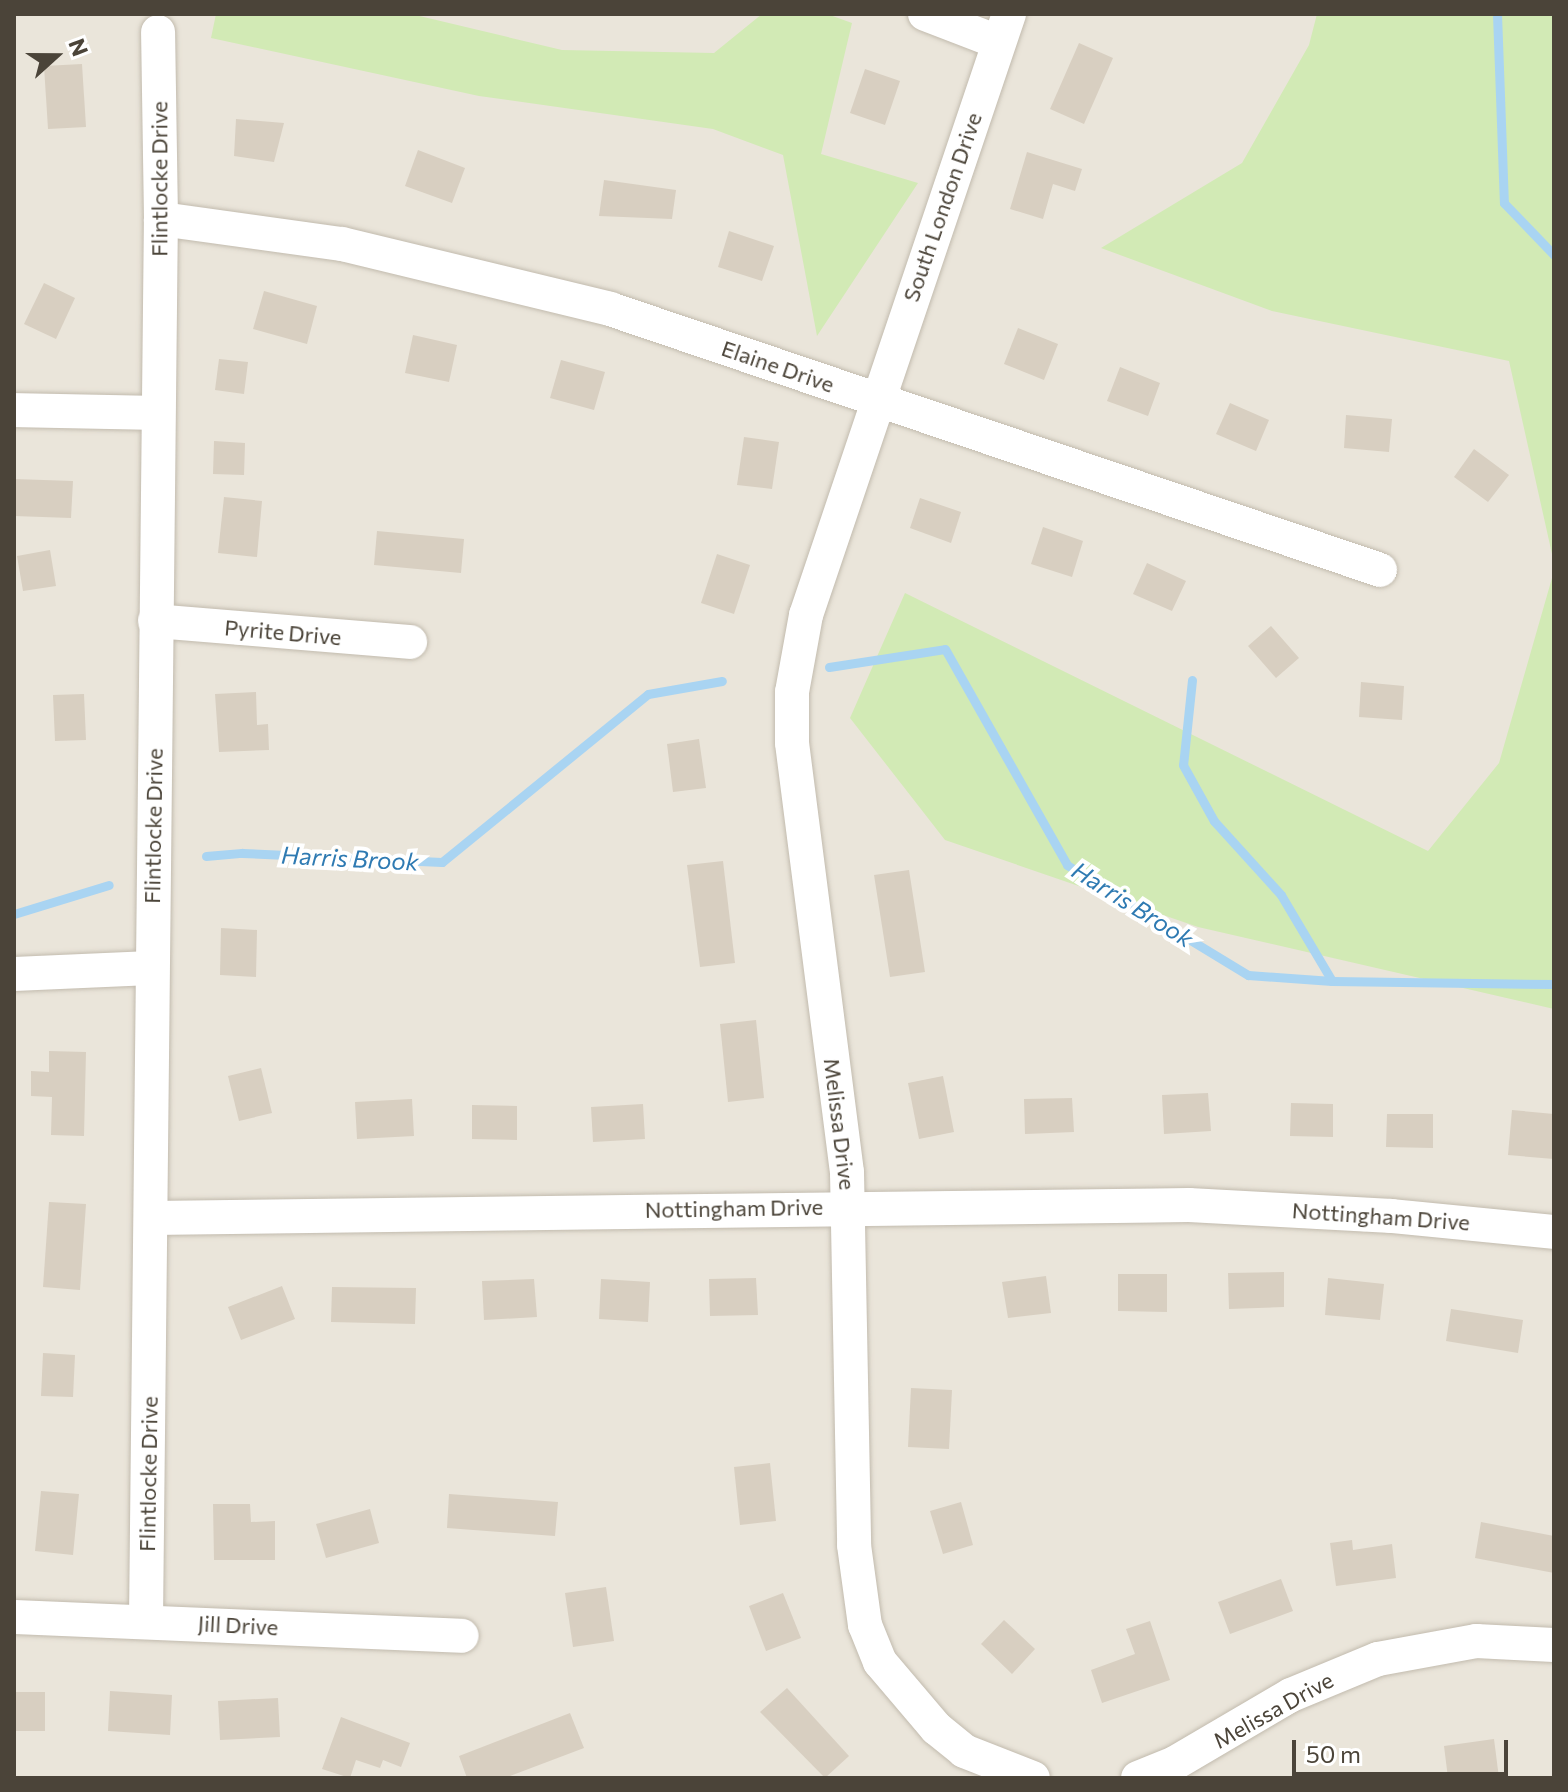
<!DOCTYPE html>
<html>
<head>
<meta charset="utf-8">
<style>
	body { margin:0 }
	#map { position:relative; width:1568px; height:1792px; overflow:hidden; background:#f6f3ec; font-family:Commissioner,sans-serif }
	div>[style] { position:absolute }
	.residential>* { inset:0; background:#eae5da }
	.green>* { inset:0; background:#d2eab5 }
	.stream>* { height:9px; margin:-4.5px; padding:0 4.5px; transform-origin:4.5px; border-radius:4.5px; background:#a9d4f2 }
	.building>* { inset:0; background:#d8cfc1 }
	.roads { filter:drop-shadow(0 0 2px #c2bbae) drop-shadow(0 0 2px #c2bbae) }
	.street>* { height:34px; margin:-17px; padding:0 17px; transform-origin:17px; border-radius:17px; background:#fff }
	span { translate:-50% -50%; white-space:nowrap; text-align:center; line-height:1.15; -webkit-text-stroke:8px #fff; paint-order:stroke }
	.street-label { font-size:22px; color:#4b4439 }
	.water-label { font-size:24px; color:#2e7ab2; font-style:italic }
	.frame { position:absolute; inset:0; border:16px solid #4b4439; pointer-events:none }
	.north { position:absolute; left:16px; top:16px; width:80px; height:80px; -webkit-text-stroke:6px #fff; paint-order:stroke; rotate:69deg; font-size:22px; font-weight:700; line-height:32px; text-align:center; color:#4b4439 }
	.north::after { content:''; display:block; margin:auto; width:28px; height:36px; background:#4b4439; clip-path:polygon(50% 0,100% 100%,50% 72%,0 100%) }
	.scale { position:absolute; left:1292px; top:1740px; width:216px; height:36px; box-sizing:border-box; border:4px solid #4b4439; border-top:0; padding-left:10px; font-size:24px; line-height:28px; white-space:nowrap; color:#4b4439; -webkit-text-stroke:6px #fff; paint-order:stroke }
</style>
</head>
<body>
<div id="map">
	<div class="residential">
		<div style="clip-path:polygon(14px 14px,1554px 14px,1554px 1778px,14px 1778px)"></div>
	</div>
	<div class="green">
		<div style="clip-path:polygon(216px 14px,411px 14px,562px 50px,714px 53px,762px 14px,827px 14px,852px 23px,821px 154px,918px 183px,817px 336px,783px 155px,713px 129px,479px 96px,211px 38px)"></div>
		<div style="clip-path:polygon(1317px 14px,1554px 14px,1554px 563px,1509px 361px,1272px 311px,1101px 248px,1242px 163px,1309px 45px)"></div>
		<div style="clip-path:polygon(1554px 571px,1554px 1009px,1198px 927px,945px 840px,850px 718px,905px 593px,1428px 851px,1499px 763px)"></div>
	</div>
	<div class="stream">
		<div style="left:1497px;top:14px;width:189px;rotate:87.9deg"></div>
		<div style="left:1504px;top:203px;width:72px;rotate:46.1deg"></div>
		<div style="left:829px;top:667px;width:117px;rotate:-8.8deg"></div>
		<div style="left:945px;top:649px;width:248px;rotate:60.5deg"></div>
		<div style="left:1067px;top:865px;width:212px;rotate:31.3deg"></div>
		<div style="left:1248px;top:975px;width:84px;rotate:4.1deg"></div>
		<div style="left:1332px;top:981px;width:222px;rotate:0.8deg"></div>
		<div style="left:1192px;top:680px;width:85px;rotate:96deg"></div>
		<div style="left:1183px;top:765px;width:64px;rotate:61deg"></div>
		<div style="left:1214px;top:821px;width:100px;rotate:47.8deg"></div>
		<div style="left:1281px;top:895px;width:100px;rotate:59.3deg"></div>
		<div style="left:206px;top:856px;width:36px;rotate:-5deg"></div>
		<div style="left:242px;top:853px;width:200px;rotate:2.6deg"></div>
		<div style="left:442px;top:862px;width:266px;rotate:-39.2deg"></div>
		<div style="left:648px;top:694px;width:75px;rotate:-10deg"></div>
		<div style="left:14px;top:914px;width:99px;rotate:-17deg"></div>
	</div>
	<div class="building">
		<div style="clip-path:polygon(1079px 43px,1113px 58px,1084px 124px,1050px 109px)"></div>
		<div style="clip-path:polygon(82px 64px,86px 127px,48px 129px,44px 66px)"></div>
		<div style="clip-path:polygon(865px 69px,900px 81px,885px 125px,850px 113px)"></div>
		<div style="clip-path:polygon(236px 119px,284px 123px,274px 162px,234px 156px)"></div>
		<div style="clip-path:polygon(418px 150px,465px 168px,452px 203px,405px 186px)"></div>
		<div style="clip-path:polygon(1027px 152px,1082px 169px,1075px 191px,1053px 184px,1043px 219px,1010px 209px)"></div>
		<div style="clip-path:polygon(604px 180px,676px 190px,672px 219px,599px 216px)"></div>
		<div style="clip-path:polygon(729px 231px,774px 246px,762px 281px,718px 267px)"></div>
		<div style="clip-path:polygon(44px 283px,75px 298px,56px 339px,24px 324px)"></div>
		<div style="clip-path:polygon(264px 291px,317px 306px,307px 344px,253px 329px)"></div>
		<div style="clip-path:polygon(1018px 328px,1058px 344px,1044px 380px,1004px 364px)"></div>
		<div style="clip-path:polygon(413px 335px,457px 345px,449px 382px,405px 373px)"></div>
		<div style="clip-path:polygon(219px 359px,248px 362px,244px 394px,215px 390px)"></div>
		<div style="clip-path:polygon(561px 360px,605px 372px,594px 410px,550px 398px)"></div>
		<div style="clip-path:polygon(1120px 367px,1160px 383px,1148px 416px,1107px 401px)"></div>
		<div style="clip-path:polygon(1230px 403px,1269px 420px,1256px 451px,1216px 434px)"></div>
		<div style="clip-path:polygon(1346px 415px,1392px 419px,1389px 452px,1344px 448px)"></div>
		<div style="clip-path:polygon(744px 437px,779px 442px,772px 489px,737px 485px)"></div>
		<div style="clip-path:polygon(214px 441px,245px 443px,244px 475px,213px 474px)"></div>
		<div style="clip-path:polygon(1474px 449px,1509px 475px,1488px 502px,1454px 477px)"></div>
		<div style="clip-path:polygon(14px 479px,73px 481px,71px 518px,14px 516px)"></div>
		<div style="clip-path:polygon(224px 497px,262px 501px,257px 557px,218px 553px)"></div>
		<div style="clip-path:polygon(920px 498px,961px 512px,951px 543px,910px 528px)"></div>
		<div style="clip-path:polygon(1043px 527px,1083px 541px,1072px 577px,1031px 564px)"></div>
		<div style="clip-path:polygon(377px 531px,464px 539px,461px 573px,374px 565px)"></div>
		<div style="clip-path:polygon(50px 550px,56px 586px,23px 591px,17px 556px)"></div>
		<div style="clip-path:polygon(717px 554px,750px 565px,734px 614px,701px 603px)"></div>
		<div style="clip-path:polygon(1147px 563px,1186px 581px,1172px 611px,1133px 594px)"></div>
		<div style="clip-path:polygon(1271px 626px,1299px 658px,1276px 678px,1248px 646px)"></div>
		<div style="clip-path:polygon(1361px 682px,1404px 686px,1402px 720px,1359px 717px)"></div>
		<div style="clip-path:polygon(256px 692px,257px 725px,268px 724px,269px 750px,219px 752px,215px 694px)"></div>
		<div style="clip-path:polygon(84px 694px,86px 740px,55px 741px,53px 695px)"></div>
		<div style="clip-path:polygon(699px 739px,706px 788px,673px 792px,667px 744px)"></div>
		<div style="clip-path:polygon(723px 861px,735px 963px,700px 967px,687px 865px)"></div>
		<div style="clip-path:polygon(909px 870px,925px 972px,890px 977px,874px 875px)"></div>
		<div style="clip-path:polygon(221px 928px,257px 930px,256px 977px,220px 975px)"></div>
		<div style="clip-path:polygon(756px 1020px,764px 1098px,728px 1102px,720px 1024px)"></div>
		<div style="clip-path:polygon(49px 1051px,86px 1052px,84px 1136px,51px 1135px,52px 1097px,31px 1096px,31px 1071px,49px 1072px)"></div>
		<div style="clip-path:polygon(261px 1068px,272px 1113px,239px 1121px,228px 1076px)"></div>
		<div style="clip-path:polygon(943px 1076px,954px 1132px,919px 1139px,908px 1083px)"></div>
		<div style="clip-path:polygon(1208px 1093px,1211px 1131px,1164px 1134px,1162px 1095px)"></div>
		<div style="clip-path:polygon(1072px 1098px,1074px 1132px,1025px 1134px,1024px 1099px)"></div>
		<div style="clip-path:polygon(412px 1099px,414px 1136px,357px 1139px,355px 1102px)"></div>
		<div style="clip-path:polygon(1291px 1103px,1333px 1104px,1333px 1137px,1290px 1136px)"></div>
		<div style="clip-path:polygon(643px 1104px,645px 1139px,593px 1142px,591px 1107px)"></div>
		<div style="clip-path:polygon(472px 1105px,517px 1106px,517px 1140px,472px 1139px)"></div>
		<div style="clip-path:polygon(1512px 1110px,1554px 1114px,1554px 1159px,1508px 1155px)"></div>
		<div style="clip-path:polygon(1387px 1114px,1433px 1114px,1433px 1148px,1386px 1147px)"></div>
		<div style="clip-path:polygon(49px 1202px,86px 1204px,80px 1290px,43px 1287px)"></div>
		<div style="clip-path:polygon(1284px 1272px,1284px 1307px,1229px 1309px,1228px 1273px)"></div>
		<div style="clip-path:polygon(1118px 1274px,1167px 1274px,1167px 1312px,1118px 1311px)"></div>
		<div style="clip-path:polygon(1046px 1276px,1051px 1313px,1008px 1318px,1002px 1282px)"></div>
		<div style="clip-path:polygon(756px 1278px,758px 1315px,710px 1316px,709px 1279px)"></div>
		<div style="clip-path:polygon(1328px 1278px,1384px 1284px,1380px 1320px,1325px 1315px)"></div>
		<div style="clip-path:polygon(534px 1279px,537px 1317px,484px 1320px,482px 1281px)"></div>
		<div style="clip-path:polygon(601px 1279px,650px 1282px,648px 1322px,599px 1319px)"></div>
		<div style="clip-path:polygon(282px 1286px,295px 1319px,241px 1340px,228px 1307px)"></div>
		<div style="clip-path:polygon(332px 1287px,416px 1288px,415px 1324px,331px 1322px)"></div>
		<div style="clip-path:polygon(1451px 1309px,1523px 1320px,1518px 1353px,1446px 1341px)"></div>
		<div style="clip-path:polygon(43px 1353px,75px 1355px,73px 1397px,41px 1396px)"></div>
		<div style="clip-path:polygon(911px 1388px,952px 1390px,949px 1449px,908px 1447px)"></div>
		<div style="clip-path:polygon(770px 1463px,776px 1521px,740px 1525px,734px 1467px)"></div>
		<div style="clip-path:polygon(41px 1491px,79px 1494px,73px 1555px,35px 1551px)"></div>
		<div style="clip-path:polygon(449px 1494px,558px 1502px,555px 1536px,447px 1528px)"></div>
		<div style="clip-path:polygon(961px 1502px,973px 1545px,943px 1554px,930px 1511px)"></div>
		<div style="clip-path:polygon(213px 1504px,250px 1504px,251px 1522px,275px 1521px,275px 1560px,214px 1560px)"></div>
		<div style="clip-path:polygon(370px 1509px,379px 1543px,326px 1558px,316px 1524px)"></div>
		<div style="clip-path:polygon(1481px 1522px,1554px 1536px,1554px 1573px,1475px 1558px)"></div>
		<div style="clip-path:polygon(1352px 1540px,1353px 1550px,1392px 1544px,1396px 1578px,1336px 1586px,1330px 1543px)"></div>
		<div style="clip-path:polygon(1281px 1579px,1293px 1611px,1230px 1634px,1218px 1602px)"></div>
		<div style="clip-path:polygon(606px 1587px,614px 1641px,573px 1647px,565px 1593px)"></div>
		<div style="clip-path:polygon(783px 1593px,801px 1638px,766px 1651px,749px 1606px)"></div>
		<div style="clip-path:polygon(1004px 1620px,1035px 1649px,1012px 1674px,981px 1644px)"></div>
		<div style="clip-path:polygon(1150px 1621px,1170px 1680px,1102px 1703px,1091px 1670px,1135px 1654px,1126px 1629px)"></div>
		<div style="clip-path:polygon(787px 1688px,849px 1756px,825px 1778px,760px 1712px)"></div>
		<div style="clip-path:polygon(110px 1691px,172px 1695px,170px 1735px,108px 1731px)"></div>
		<div style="clip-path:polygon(14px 1692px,45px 1692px,45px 1731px,14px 1731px)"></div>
		<div style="clip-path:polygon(278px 1698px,280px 1737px,220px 1740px,218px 1701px)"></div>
		<div style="clip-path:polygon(570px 1713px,584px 1748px,505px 1778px,467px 1778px,459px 1756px)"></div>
		<div style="clip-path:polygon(341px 1717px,410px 1743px,401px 1767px,383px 1760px,380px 1768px,356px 1760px,350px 1778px,322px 1769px)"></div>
		<div style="clip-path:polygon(1494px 1739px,1499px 1778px,1448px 1778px,1444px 1746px)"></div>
	</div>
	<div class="roads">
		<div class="street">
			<div style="left:925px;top:14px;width:78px;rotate:21deg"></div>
			<div style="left:1009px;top:14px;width:634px;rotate:108.66deg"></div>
			<div style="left:806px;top:615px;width:78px;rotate:100.3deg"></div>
			<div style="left:792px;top:692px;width:51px;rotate:90deg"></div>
			<div style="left:792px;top:743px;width:433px;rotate:82.7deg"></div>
			<div style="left:847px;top:1172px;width:373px;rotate:88.9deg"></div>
			<div style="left:854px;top:1545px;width:81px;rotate:82.2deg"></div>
			<div style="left:865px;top:1625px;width:40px;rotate:68deg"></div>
			<div style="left:880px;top:1662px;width:87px;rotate:49.7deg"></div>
			<div style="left:936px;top:1728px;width:36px;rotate:39deg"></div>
			<div style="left:964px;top:1751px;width:74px;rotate:21.4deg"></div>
			<div style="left:161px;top:219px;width:183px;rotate:7.9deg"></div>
			<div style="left:342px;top:244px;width:276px;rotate:13.6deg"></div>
			<div style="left:610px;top:309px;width:813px;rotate:18.72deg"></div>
			<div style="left:14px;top:410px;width:141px;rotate:1.2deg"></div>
			<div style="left:155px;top:621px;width:256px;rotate:4.7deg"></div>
			<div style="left:14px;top:974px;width:137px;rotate:-2.5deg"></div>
			<div style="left:152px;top:1218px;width:1037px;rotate:-0.72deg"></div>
			<div style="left:1189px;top:1205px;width:203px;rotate:3.1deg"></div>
			<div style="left:1392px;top:1216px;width:163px;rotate:5.6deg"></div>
			<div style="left:14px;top:1617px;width:448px;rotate:2.4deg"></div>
			<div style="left:146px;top:1621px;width:1402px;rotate:-89.39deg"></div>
			<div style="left:161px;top:219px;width:187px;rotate:-90.9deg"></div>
			<div style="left:1138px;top:1778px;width:40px;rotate:-22deg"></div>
			<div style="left:1175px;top:1763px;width:134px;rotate:-30.4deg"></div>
			<div style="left:1291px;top:1695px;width:94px;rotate:-22.5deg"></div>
			<div style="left:1378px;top:1659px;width:100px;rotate:-10.4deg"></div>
			<div style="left:1476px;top:1641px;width:78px;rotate:2.9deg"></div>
		</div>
	</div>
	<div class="street-label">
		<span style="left:159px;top:179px;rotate:-90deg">Flintlocke Drive</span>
		<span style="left:942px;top:207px;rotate:-71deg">South London Drive</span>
		<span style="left:778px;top:366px;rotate:19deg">Elaine Drive</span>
		<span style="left:283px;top:632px;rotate:5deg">Pyrite Drive</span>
		<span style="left:153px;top:826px;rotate:-89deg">Flintlocke Drive</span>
		<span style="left:840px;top:1124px;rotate:83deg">Melissa Drive</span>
		<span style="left:734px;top:1208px;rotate:-1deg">Nottingham Drive</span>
		<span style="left:1381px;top:1216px;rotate:4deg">Nottingham Drive</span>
		<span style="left:148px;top:1474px;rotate:-89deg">Flintlocke Drive</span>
		<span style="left:238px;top:1625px;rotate:3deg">Jill Drive</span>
		<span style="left:1273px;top:1710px;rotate:-29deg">Melissa Drive</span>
	</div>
	<div class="water-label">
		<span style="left:350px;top:858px;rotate:3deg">Harris Brook</span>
		<span style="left:1133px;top:904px;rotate:32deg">Harris Brook</span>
	</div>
	<div class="frame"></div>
	<div class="north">N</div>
	<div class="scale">50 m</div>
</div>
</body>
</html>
